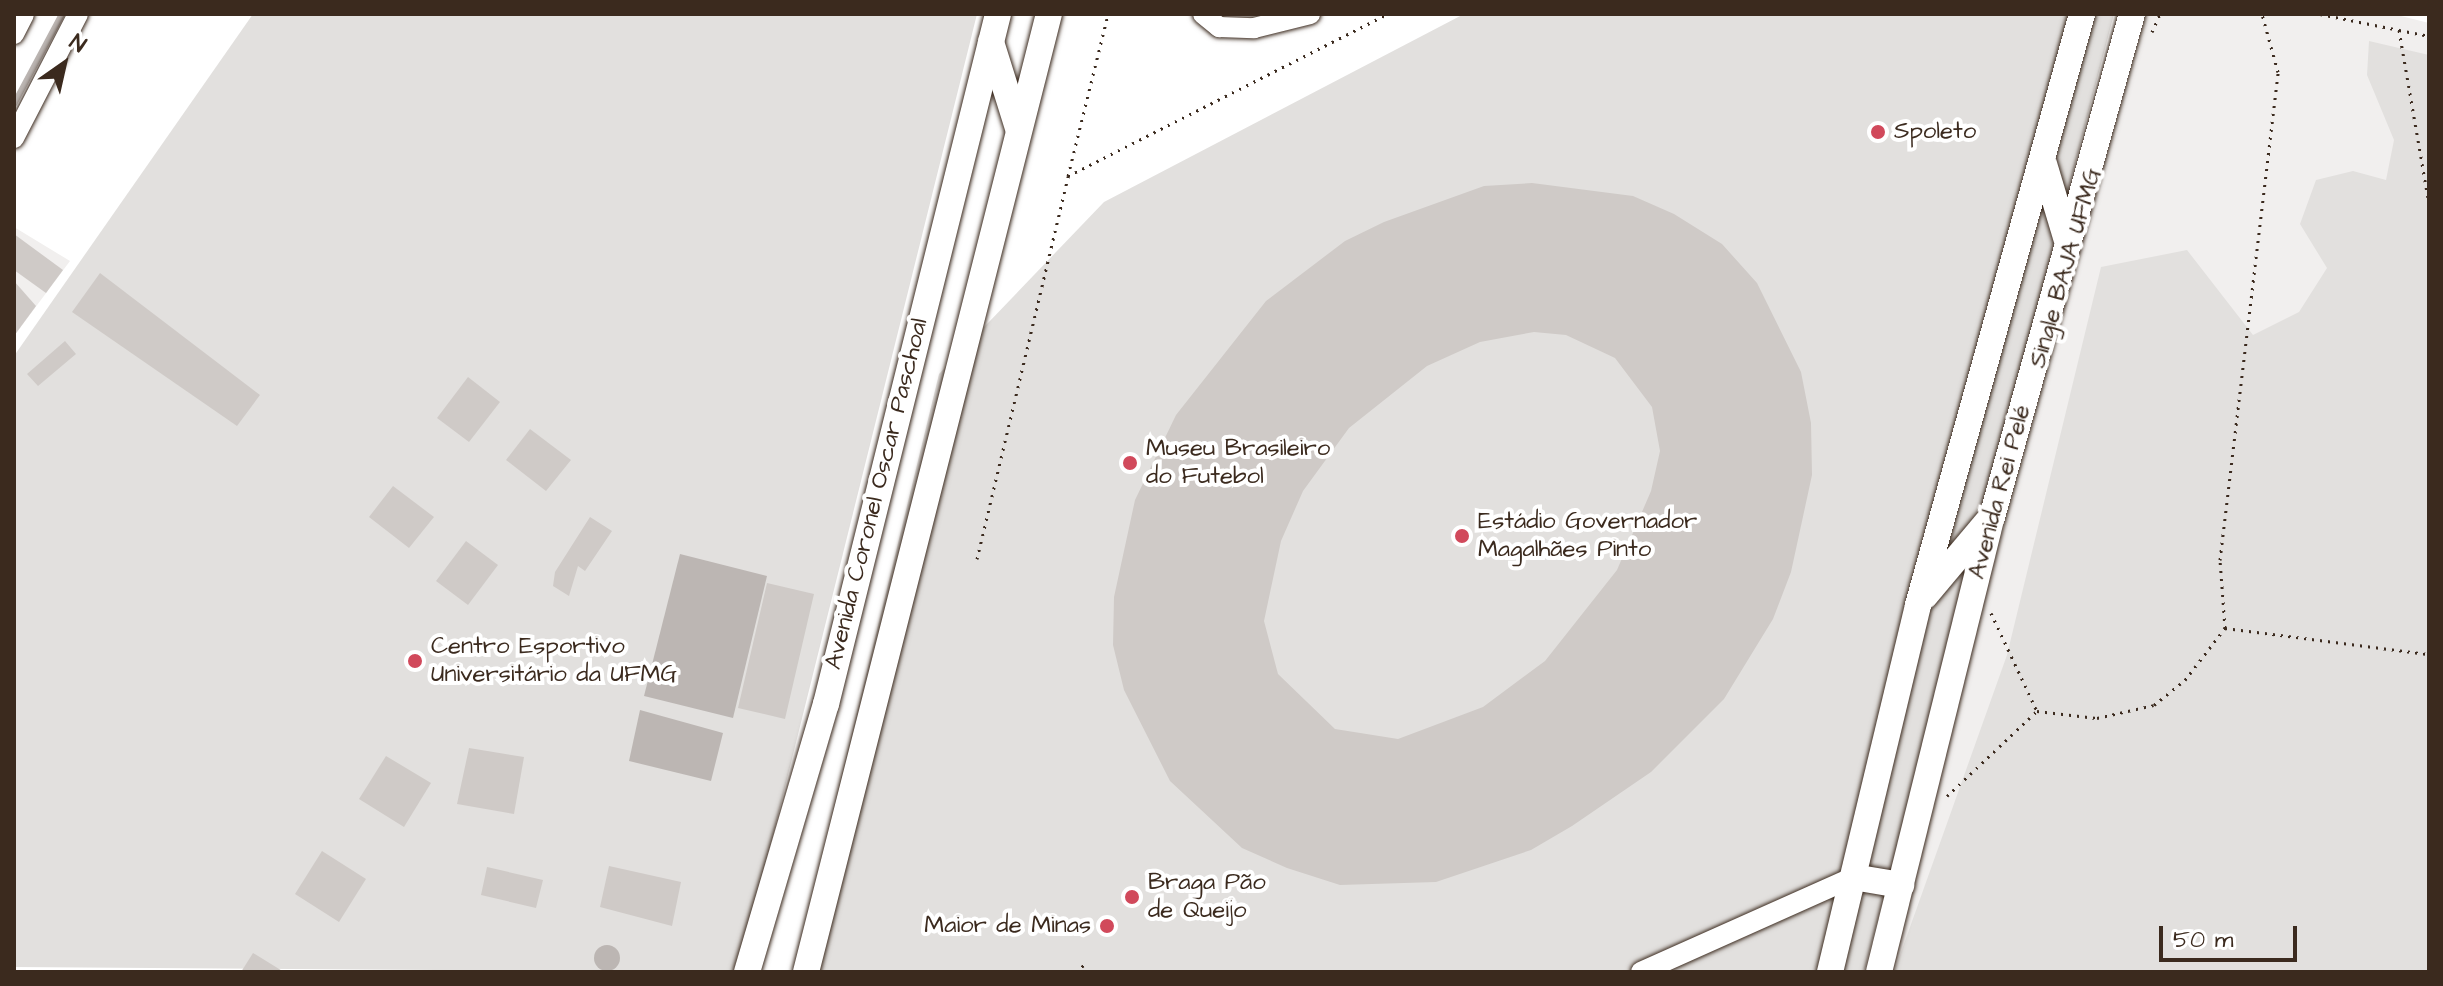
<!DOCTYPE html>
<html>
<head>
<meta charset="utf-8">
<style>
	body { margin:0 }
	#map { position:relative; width:2443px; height:986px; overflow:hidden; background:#fff; font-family:"Architects Daughter",sans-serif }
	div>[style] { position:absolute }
	.built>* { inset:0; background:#f1efee }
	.green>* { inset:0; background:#e2e0de }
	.water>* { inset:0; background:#bcb6b3 }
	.round { border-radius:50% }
	.stream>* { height:6px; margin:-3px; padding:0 3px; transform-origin:3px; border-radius:3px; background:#bcb6b3 }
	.building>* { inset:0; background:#cfcac7 }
	.path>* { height:3px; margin-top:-1.5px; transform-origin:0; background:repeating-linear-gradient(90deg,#3b2a1e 0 2px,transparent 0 8px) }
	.roads { filter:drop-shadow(0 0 2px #3b2a1e) drop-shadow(0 0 2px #3b2a1e) }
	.minor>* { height:20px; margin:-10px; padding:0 10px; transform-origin:10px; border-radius:10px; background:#fff }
	.major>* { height:26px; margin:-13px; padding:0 13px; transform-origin:13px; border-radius:13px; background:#fff }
	.dots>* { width:22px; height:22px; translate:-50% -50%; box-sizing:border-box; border:4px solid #fff; border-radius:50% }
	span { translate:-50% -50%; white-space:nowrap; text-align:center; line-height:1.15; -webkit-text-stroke:8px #fff; paint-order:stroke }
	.poi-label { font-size:24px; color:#3b2a1e }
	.left { translate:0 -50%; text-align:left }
	.right { translate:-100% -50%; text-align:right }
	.street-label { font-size:24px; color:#3b2a1e }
	.frame { position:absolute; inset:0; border:16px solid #3b2a1e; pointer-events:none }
	.north { position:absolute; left:24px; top:24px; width:80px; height:80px; -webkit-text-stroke:6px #fff; paint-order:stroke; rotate:34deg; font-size:22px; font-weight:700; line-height:32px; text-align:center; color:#3b2a1e }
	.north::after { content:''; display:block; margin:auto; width:28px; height:36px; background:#3b2a1e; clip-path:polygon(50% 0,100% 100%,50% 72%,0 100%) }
	.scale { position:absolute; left:2159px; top:926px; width:138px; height:36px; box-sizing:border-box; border:4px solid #3b2a1e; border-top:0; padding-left:10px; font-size:24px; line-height:28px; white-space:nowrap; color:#3b2a1e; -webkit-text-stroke:6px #fff; paint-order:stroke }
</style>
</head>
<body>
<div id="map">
	<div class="built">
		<div style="clip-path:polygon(2146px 14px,2393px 14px,2429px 23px,2429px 972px,1881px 972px)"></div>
		<div style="clip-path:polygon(14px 227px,70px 261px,14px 336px)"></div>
	</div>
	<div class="green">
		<div style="clip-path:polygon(253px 14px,977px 14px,739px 972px,14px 967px,14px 356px)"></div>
		<div style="clip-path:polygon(1464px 14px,2114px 14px,1864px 972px,794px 972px,939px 374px,1104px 202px)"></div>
		<div style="clip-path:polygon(2369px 41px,2429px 55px,2429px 972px,1894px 972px,2007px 655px,2101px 267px,2187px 250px,2253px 335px,2299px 312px,2327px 268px,2300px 224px,2316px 180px,2353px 171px,2386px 180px,2394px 140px,2367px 75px)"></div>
	</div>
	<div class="water">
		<div style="clip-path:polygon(680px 554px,767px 576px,733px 718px,644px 696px)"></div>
		<div style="clip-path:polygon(640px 710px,723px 733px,711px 781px,629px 761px)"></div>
		<div class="round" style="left:594px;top:945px;width:26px;height:26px"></div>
	</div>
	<div class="stream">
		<div style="left:14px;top:104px;width:102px;rotate:-61.9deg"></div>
	</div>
	<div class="building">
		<div style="clip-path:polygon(evenodd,1532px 183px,1633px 196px,1674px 214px,1722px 244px,1757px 283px,1801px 372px,1811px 423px,1812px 475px,1791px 572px,1773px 619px,1724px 699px,1651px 772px,1572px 826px,1531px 850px,1436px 882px,1340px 885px,1287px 868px,1242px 848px,1170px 781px,1124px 690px,1113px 645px,1114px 597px,1135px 500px,1176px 415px,1266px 301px,1345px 241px,1384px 222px,1484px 186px,1532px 183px,1534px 332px,1566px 335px,1615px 358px,1652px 407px,1660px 451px,1651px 491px,1617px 570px,1545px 661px,1483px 707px,1398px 739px,1335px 729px,1278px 674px,1264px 621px,1281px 541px,1303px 491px,1349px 428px,1427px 366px,1480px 342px,1534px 332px)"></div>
		<div style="clip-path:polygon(14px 234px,63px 270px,46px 293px,14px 270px)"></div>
		<div style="clip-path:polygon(100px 273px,260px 395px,237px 426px,72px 312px)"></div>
		<div style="clip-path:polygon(14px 281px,36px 306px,14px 336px)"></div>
		<div style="clip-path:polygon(65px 341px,76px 354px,38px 386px,27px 374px)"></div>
		<div style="clip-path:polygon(468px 377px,500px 402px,469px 442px,437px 418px)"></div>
		<div style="clip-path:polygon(530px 429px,571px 460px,546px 491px,506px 460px)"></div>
		<div style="clip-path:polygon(393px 486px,434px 517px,409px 548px,369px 517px)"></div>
		<div style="clip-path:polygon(590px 517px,612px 531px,585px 571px,578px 566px,569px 596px,553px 586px,555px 572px)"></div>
		<div style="clip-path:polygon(466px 541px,498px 565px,468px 605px,436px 581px)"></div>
		<div style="clip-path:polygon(767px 583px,814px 594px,785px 719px,738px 708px)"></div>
		<div style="clip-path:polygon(469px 748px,524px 757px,514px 814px,457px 804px)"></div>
		<div style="clip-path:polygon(386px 756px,431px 783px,404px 827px,359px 799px)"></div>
		<div style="clip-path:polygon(322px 851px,366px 879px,339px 922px,295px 894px)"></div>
		<div style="clip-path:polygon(609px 866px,681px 882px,672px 926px,600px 907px)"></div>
		<div style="clip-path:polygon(487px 867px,543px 880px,536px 908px,481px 895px)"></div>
		<div style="clip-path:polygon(253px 953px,284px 972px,241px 972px)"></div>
	</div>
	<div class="path">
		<div style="left:2320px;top:14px;width:81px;rotate:11.4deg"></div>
		<div style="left:2399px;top:30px;width:176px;rotate:80.2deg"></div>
		<div style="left:2399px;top:30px;width:31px;rotate:11deg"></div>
		<div style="left:2152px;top:32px;width:20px;rotate:-66deg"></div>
		<div style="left:1068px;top:176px;width:167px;rotate:-76.1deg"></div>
		<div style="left:977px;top:559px;width:394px;rotate:-76.6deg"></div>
		<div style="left:1068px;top:176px;width:359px;rotate:-26.9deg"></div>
		<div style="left:1991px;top:613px;width:108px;rotate:64.9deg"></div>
		<div style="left:2225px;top:628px;width:206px;rotate:7.3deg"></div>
		<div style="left:1947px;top:796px;width:124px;rotate:-43.4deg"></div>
		<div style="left:2037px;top:711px;width:60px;rotate:6.7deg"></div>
		<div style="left:2097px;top:718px;width:58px;rotate:-12.8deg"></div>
		<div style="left:2154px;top:705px;width:40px;rotate:-39deg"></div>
		<div style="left:2185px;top:680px;width:66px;rotate:-52.4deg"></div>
		<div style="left:2225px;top:628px;width:68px;rotate:-94.2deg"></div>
		<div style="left:2220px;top:560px;width:491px;rotate:-83.2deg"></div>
		<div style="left:2278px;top:72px;width:60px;rotate:-105.4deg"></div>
		<div style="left:1076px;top:972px;width:13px;rotate:-42deg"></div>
	</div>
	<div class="roads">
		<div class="minor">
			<div style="left:1203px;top:14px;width:21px;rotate:39deg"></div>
			<div style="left:1219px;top:27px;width:35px;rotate:2deg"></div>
			<div style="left:1254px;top:28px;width:58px;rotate:-14deg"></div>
			<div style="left:14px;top:34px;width:22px;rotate:-63deg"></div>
			<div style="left:14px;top:138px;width:140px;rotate:-62.7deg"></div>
			<div style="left:1641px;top:972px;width:232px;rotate:-24.1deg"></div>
		</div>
		<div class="major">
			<div style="left:991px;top:42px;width:90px;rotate:72.6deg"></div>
			<div style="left:2044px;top:164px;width:84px;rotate:73.3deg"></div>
			<div style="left:1925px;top:596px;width:97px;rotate:-50deg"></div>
			<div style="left:1853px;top:877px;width:49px;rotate:9.5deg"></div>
			<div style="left:747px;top:972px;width:279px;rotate:-73.6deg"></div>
			<div style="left:826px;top:704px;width:711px;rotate:-76deg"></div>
			<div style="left:806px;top:972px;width:988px;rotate:-75.77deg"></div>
			<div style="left:1830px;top:972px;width:377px;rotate:-76.5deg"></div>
			<div style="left:1918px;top:605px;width:613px;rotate:-74.49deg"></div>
			<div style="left:1879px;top:972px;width:469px;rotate:-76.1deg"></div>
			<div style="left:1992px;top:517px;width:522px;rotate:-74.45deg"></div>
		</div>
	</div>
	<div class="dots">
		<div style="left:1878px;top:132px;background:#d1495b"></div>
		<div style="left:1130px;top:463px;background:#d1495b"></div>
		<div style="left:1462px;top:536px;background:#d1495b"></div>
		<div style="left:415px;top:661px;background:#d1495b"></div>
		<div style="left:1132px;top:897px;background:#d1495b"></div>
		<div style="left:1107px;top:926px;background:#d1495b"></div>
	</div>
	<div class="poi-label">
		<span class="left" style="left:1894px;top:132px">Spoleto</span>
		<span class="left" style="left:1146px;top:463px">Museu Brasileiro<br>do Futebol</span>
		<span class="left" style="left:1478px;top:536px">Estádio Governador<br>Magalhães Pinto</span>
		<span class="left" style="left:431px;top:661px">Centro Esportivo<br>Universitário da UFMG</span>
		<span class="left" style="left:1148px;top:897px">Braga Pão<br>de Queijo</span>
		<span class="right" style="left:1091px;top:926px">Maior de Minas</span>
	</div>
	<div class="street-label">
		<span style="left:2066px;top:268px;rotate:-74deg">Single BAJA UFMG</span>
		<span style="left:2000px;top:492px;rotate:-75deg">Avenida Rei Pelé</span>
		<span style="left:877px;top:494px;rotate:-76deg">Avenida Coronel Oscar Paschoal</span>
	</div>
	<div class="frame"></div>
	<div class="north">N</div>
	<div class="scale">50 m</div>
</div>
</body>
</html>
